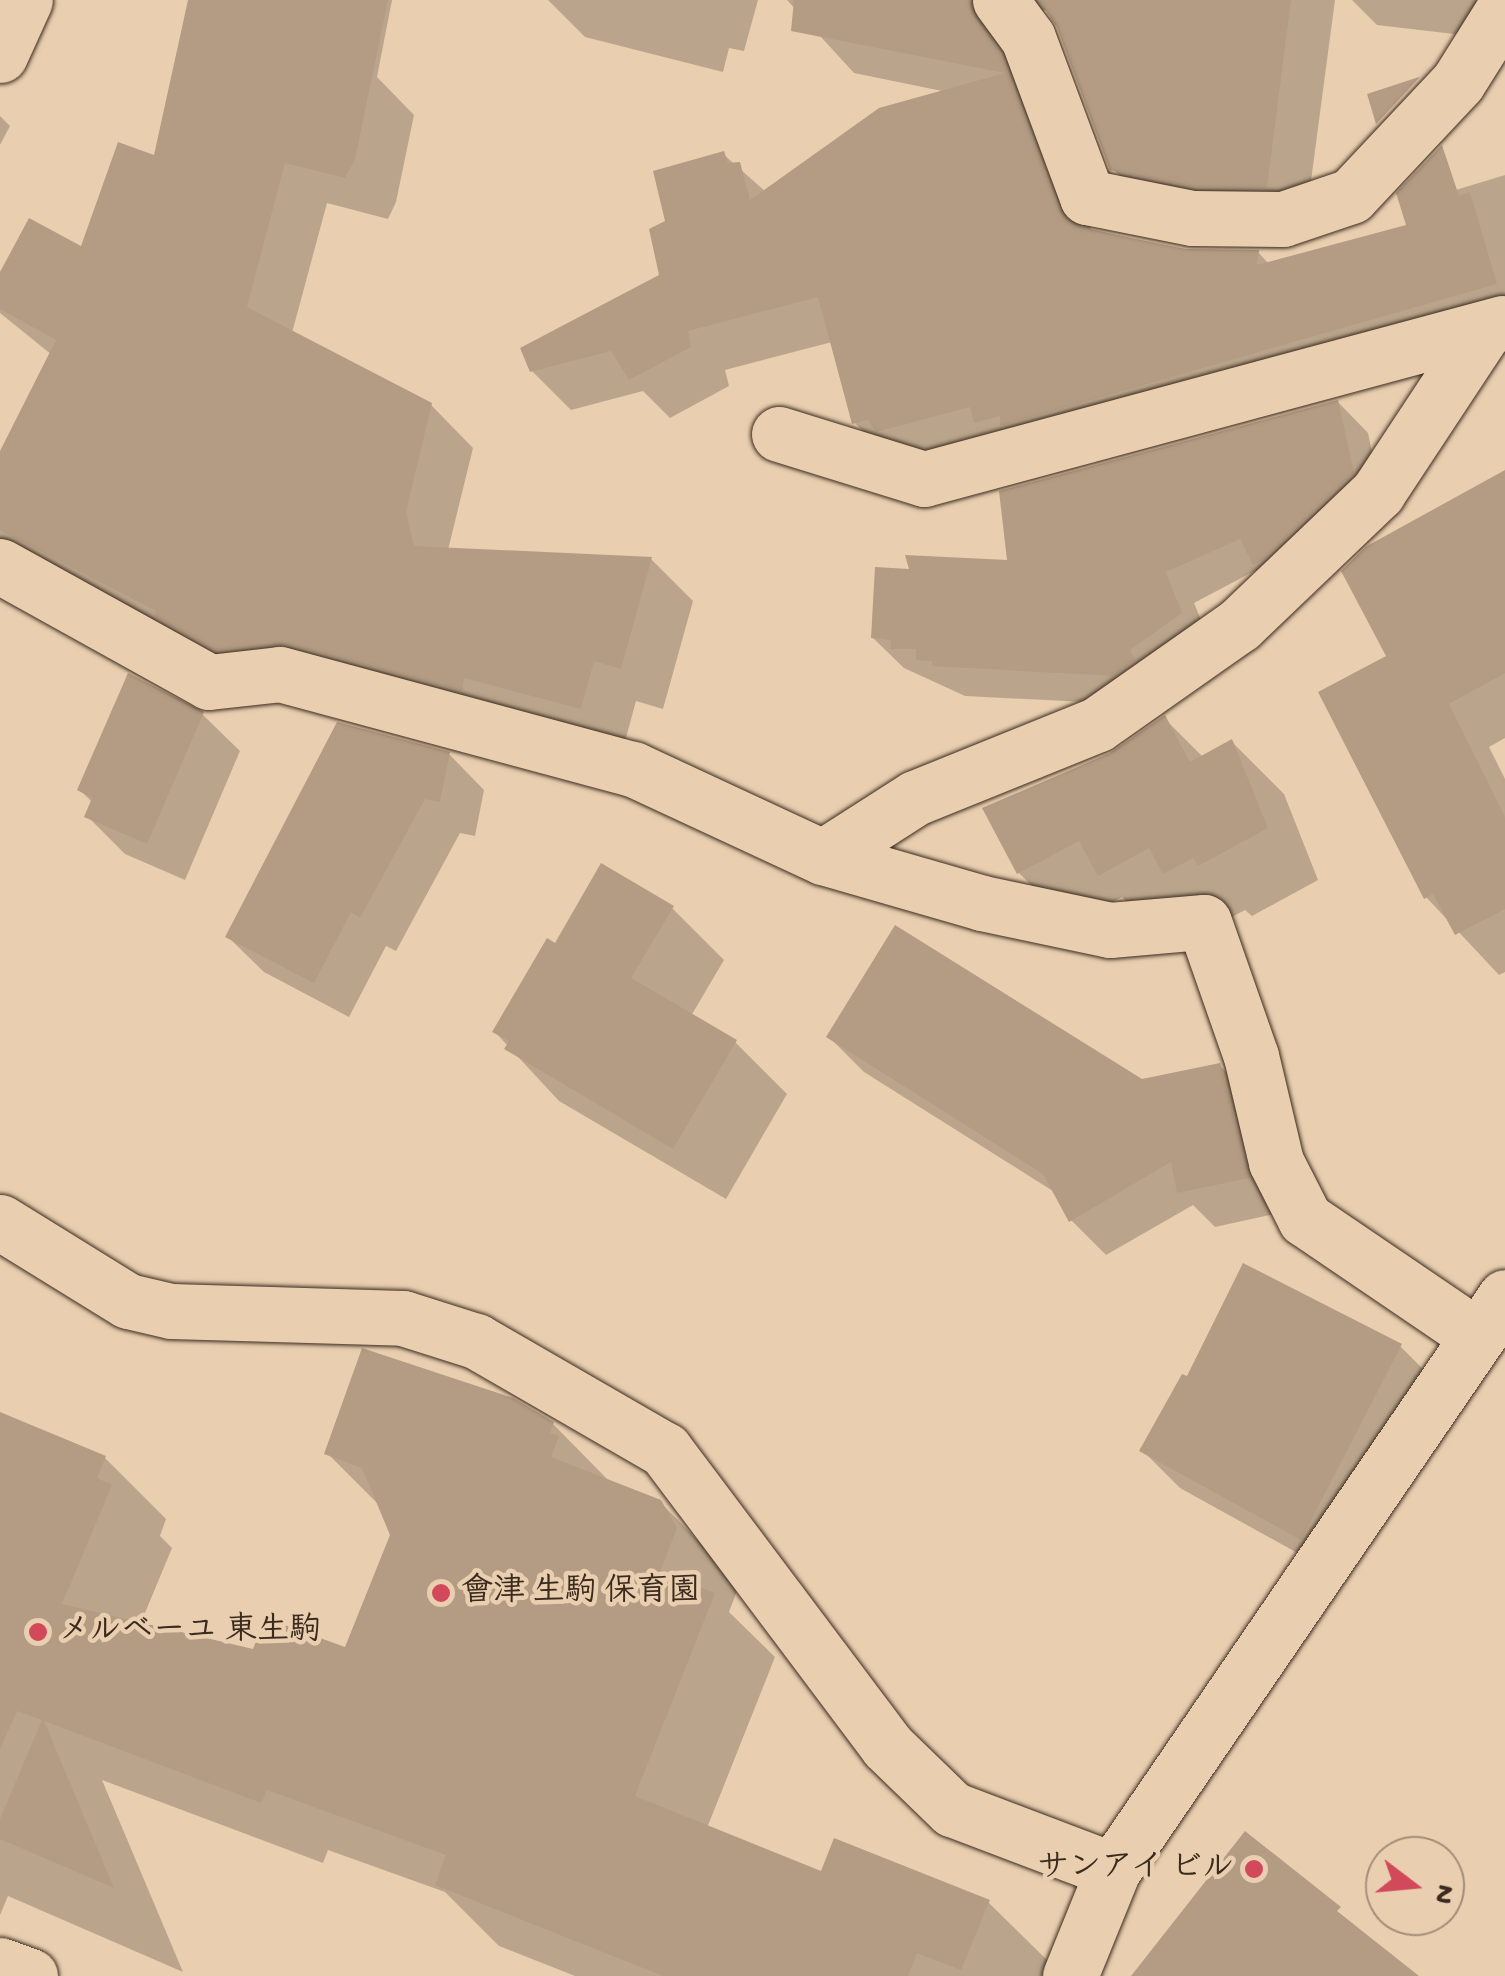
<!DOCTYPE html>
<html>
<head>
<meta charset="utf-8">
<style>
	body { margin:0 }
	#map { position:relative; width:1505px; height:1976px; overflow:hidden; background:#e9cfb0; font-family:"Gochi Hand","Klee One",sans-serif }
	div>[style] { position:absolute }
	.shadow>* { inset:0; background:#0003 }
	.building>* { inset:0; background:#b39c83 }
	.roads { filter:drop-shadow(0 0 2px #3b2a1e) drop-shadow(0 0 2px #3b2a1e) }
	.minor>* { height:55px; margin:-27.5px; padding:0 27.5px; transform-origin:27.5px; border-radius:27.5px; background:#e9cfb0 }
	.highway>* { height:55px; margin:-27.5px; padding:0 27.5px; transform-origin:27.5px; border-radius:27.5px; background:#e9cfb0 }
	.dots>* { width:28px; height:28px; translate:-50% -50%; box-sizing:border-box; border:5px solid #e9cfb0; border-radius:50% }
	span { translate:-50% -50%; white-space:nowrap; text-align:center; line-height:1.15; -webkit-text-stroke:9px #e9cfb0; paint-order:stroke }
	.poi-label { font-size:32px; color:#3b2a1e; font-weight:700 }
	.left { translate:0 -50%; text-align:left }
	.right { translate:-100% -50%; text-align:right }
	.north { position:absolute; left:1365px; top:1836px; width:100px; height:100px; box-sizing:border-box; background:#e9cfb0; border:2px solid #a38d76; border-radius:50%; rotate:106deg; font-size:28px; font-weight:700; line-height:40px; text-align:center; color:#3b2a1e }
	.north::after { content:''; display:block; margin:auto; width:35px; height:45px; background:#d1495b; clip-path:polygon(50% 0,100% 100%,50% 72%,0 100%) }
</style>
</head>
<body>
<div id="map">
	<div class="shadow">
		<div style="clip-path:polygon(191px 0,392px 0,377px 77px,414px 115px,396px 202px,388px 219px,327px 203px,292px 333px,431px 405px,473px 448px,448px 550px,651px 559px,693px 601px,663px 709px,636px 701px,623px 749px,260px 691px,0 542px,0 456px,52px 355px,0 313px,0 277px,83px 249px,156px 158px)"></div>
		<div style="clip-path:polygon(548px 0,758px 0,744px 51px,729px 48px,723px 72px,585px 37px)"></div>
		<div style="clip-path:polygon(787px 0,1335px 0,1305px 226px,1152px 208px,1112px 168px,1056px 19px,1049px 10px,1021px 13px,1039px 95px,1091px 229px,1186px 251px,1258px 252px,1269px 264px,1409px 227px,1403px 206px,1505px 175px,1505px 334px,893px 462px,854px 422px,832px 342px,725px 370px,729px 386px,670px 418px,643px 391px,571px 410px,532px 371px,662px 276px,668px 223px,723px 154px,766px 192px,947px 92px,854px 73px)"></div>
		<div style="clip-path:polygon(1352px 0,1505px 0,1505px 40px,1377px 25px)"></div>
		<div style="clip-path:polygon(0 116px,10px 126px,0 145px)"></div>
		<div style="clip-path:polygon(1338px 402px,1368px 433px,1383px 503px,1194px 603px,1211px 644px,1144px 705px,965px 696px,904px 668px,873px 638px,912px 572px,1010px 563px)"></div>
		<div style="clip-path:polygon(1505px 472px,1505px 738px,1489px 747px,1505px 779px,1505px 972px,1499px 975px,1426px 897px,1390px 657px)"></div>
		<div style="clip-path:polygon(202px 714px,240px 751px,185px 880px,125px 854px,87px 816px,93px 803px,80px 790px)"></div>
		<div style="clip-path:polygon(1164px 718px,1204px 758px,1232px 742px,1284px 794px,1318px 880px,1252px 916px,1245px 910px,1217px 925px,1152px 927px,1122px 897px,1071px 925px,1019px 873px,985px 809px,1111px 755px)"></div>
		<div style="clip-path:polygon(449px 754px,484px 790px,475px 836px,460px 833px,396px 951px,386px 946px,349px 1017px,264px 972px,228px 937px)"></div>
		<div style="clip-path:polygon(672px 908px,724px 960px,691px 1016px,735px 1042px,787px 1094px,726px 1199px,559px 1101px,495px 1032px,556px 946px)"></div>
		<div style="clip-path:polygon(829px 1037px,1142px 1082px,1219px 1065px,1255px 1101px,1283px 1212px,1215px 1227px,1193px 1205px,1106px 1255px,1071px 1220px,1056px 1193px,864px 1072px)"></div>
		<div style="clip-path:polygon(1244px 1267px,1401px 1347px,1438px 1384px,1339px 1576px,1180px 1488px,1142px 1450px,1188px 1380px)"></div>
		<div style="clip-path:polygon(0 1414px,105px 1458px,166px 1519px,160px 1536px,172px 1548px,140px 1625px,255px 1652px,346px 1651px,392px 1535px,381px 1507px,327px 1453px,553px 1424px,612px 1484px,660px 1502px,722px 1565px,737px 1591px,729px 1612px,775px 1657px,707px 1828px,822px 1874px,836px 1841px,989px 1903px,1051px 1964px,1046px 1976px,575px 1976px,499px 1946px,445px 1892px,328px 1850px,323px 1863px,102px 1780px,183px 1972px,8px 1896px,0 1915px)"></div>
	</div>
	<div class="building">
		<div style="clip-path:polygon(188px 0,388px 0,355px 159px,345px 178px,285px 163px,247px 307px,432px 403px,406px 512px,414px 546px,652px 557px,621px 669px,594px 661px,581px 709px,464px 678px,462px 691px,287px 644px,215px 650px,154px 616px,156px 611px,0 530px,0 451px,56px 340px,0 309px,0 272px,29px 218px,81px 246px,118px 142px,154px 155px)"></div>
		<div style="clip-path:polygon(794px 0,969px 0,1000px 53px,1058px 208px,1081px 228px,1186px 249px,1259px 250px,1257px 265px,1406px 225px,1396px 193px,1442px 145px,1459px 196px,1470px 192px,1497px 284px,1000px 426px,1000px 416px,974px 423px,970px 407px,876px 432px,868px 420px,852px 424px,818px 297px,688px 331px,691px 347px,629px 380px,611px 351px,530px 372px,520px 348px,659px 275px,649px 229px,665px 221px,653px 171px,724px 151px,728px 163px,740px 162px,750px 200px,879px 108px,1005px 73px,791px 31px)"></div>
		<div style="clip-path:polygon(1039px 0,1291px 0,1267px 188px,1195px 187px,1110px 170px,1057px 27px)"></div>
		<div style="clip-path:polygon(1419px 77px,1419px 78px,1376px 124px,1367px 94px)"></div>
		<div style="clip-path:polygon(1338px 400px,1354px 472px,1261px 561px,1253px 565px,1240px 539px,1166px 572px,1182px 613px,1130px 650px,1135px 660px,1113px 676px,932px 666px,932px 661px,916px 660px,916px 649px,890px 649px,891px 640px,871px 638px,875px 567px,909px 569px,905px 555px,1007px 560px,999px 491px)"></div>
		<div style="clip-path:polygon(1505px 470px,1505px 673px,1449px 704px,1505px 817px,1505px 909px,1455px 935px,1433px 894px,1424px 899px,1318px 692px,1386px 656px,1341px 571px,1367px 546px)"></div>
		<div style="clip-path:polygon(128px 673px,204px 712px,147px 844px,84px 817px,92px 798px,77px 790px)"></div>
		<div style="clip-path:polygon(1165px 715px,1190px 762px,1232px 739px,1268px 828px,1198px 866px,1193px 858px,1163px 874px,1149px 848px,1098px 876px,1079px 841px,1017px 874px,982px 808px,1110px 753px)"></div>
		<div style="clip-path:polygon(337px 722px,450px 752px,440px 802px,425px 799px,360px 918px,351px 912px,314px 983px,225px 937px)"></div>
		<div style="clip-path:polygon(601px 863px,674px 906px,631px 978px,737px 1040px,673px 1149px,504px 1049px,509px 1041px,492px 1032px,547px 938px,555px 943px)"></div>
		<div style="clip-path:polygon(895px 925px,1142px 1079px,1220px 1063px,1249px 1178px,1177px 1193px,1171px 1162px,1069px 1222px,1043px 1174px,826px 1037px)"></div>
		<div style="clip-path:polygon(1243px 1263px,1402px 1344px,1301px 1540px,1139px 1451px,1182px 1374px,1187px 1376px)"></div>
		<div style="clip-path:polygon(362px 1348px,513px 1398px,554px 1422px,550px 1433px,559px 1436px,551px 1457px,661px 1500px,677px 1528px,660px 1572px,715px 1593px,635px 1796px,821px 1871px,834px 1838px,990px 1900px,961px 1970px,917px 1953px,908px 1976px,663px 1976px,435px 1885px,446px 1855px,267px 1790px,261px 1803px,44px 1721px,114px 1888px,0 1839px,0 1819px,42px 1720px,17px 1711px,0 1749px,0 1412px,106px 1456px,97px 1478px,112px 1485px,62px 1604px,253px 1649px,265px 1618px,345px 1647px,390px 1535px,362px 1468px,324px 1454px)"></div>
		<div style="clip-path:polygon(1245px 1831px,1341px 1907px,1337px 1911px,1419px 1976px,1131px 1976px)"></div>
	</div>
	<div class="roads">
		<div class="minor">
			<div style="left:1000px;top:0;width:47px;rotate:53.6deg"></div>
			<div style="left:1028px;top:38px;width:170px;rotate:69.6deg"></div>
			<div style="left:1087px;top:197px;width:107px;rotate:11.3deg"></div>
			<div style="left:1192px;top:218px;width:91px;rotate:0.6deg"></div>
			<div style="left:1283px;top:219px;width:72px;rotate:-18.7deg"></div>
			<div style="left:1351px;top:196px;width:156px;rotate:-46.8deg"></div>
			<div style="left:1458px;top:82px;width:89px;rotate:-57.9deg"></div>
			<div style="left:0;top:55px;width:60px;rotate:-65.6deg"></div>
			<div style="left:779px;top:434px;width:152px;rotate:17.2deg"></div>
			<div style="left:924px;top:479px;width:599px;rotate:-15.1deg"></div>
			<div style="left:0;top:566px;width:239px;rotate:29deg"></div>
			<div style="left:209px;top:682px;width:71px;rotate:-6.4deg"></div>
			<div style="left:280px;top:674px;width:366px;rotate:15.1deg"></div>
			<div style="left:633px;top:769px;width:209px;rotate:24.9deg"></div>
			<div style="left:823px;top:857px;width:166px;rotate:16.1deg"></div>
			<div style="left:982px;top:903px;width:131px;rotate:11.9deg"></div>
			<div style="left:1110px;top:930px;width:94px;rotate:-4.9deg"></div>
			<div style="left:1204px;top:922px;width:142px;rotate:70.7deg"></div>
			<div style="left:1251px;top:1056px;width:109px;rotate:76.7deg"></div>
			<div style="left:1276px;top:1162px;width:64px;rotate:63deg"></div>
			<div style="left:1305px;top:1219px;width:207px;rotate:34.2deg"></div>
			<div style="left:823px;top:857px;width:109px;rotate:-32.7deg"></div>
			<div style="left:915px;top:798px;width:197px;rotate:-22deg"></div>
			<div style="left:1098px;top:724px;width:172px;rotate:-35.1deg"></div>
			<div style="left:1239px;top:625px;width:192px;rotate:-43.7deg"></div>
			<div style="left:1378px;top:492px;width:196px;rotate:-56.6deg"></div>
			<div style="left:0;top:1222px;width:150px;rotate:31.7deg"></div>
			<div style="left:128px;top:1301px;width:44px;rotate:13.1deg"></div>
			<div style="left:171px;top:1311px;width:232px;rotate:1.7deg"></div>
			<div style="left:403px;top:1318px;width:77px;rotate:17.5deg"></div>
			<div style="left:476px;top:1341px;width:218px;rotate:30deg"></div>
			<div style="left:665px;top:1450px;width:370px;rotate:53.1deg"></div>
			<div style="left:887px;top:1746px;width:91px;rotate:44.1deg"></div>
			<div style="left:952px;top:1809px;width:172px;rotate:20.8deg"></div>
			<div style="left:1070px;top:1976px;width:114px;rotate:-67.9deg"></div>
			<div style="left:1113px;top:1870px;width:694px;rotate:-55.62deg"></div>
		</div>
		<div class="highway">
			<div style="left:0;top:1965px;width:32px;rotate:20deg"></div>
		</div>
	</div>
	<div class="dots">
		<div style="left:441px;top:1593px;background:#d1495b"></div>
		<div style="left:38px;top:1632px;background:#d1495b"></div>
		<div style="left:1254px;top:1869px;background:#d1495b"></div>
	</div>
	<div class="poi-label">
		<span class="left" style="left:461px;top:1593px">會津 生駒 保育園</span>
		<span class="left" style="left:58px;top:1632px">メルベーユ 東生駒</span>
		<span class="right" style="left:1234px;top:1869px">サンアイ ビル</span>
	</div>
	<div class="north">N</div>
</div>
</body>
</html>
